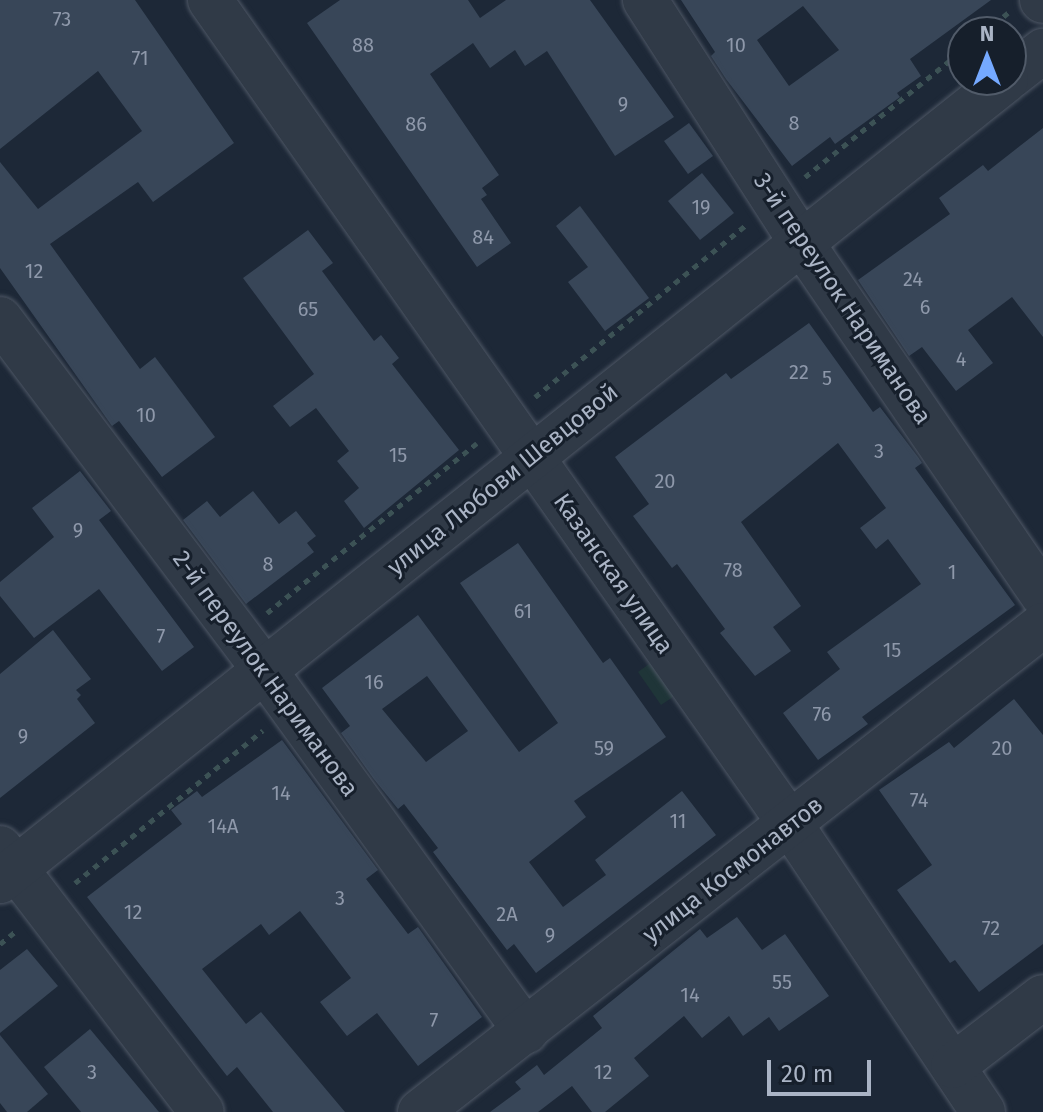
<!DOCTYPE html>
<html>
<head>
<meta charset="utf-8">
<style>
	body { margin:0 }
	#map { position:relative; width:1043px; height:1112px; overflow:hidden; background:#1d2837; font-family:"Fira Sans",sans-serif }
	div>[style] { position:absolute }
	.green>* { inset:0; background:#1f3538 }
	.building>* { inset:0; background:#384658 }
	.path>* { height:5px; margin-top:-2.5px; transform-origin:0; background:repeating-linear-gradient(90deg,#3c5255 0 6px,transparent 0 12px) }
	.roads { filter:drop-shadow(0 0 2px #4e5765) drop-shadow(0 0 2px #4e5765) }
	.minor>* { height:44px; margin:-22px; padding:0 22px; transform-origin:22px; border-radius:22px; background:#303a47 }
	span { translate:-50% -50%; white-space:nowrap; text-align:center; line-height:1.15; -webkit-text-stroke:6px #161f2b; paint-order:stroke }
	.number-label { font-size:20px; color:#8e98aa }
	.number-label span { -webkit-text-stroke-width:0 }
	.street-label { font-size:24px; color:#aab4c5 }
	.north { position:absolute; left:947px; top:16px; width:80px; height:80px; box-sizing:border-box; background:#161f2b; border:2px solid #515b69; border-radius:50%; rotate:0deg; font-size:22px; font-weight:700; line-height:32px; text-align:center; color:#aab4c5 }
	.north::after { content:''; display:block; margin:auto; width:28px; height:36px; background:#75a9ff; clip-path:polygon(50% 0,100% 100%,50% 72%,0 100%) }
	.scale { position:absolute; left:767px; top:1060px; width:104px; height:36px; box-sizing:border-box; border:4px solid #aab4c5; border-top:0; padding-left:10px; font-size:24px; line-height:28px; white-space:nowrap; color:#aab4c5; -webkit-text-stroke:6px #161f2b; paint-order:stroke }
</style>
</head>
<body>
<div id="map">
	<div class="green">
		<div style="clip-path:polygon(656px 659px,679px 693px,661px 705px,638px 672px)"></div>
	</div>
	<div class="building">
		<div style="clip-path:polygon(0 0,135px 0,234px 143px,153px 202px,138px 182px,50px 244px,140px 369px,155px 357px,215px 437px,162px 477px,119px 421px,112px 426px,0 268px,0 162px,38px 209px,142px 131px,98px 71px,0 149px)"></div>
		<div style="clip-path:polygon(340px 0,468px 0,480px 18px,506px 0,590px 0,674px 117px,615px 156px,547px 51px,525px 66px,515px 50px,490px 68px,473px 43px,430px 74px,499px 175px,482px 188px,487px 195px,481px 199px,511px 243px,477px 267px,307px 23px)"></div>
		<div style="clip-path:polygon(evenodd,681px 0,991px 0,910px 59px,921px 76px,897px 93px,900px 97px,835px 144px,830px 137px,792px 166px,726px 79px,711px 56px,715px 52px,681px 0,803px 6px,839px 50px,789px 86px,757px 40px,803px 6px)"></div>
		<div style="clip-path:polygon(689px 123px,713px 156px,688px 174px,664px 141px)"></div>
		<div style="clip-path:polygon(1043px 128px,1043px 337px,1012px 297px,968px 330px,993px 363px,956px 391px,922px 347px,909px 356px,858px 280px,950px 214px,939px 198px,983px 165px,988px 171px)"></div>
		<div style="clip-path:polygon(702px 173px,734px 213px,700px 240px,668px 201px)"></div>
		<div style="clip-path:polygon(580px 206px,649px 298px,605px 331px,568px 282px,588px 267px,556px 226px)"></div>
		<div style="clip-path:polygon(308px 230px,333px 263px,322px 271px,374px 341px,381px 335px,399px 358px,392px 364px,459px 450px,364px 528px,344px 501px,359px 488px,337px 461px,349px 451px,316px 408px,290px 427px,273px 406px,314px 374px,243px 278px)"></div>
		<div style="clip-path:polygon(809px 323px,873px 412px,880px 407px,918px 457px,922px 463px,915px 468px,1015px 605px,862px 717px,868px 724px,818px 760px,783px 713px,840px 669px,827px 652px,921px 584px,888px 539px,876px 549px,860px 528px,886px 508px,838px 443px,741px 522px,801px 606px,773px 627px,791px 651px,755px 676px,720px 633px,725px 629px,677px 564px,672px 568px,633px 516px,649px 504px,615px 457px,726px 373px,731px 379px)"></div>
		<div style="clip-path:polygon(80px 471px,111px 511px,99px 520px,194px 647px,162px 671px,99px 589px,34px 638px,0 596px,0 582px,54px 537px,32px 508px)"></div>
		<div style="clip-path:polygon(253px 491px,279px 524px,296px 511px,316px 536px,307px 543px,314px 552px,246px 604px,183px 520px,207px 501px,220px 517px)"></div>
		<div style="clip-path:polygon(evenodd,518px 543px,603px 663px,610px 658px,666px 737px,574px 801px,586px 817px,529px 862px,563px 907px,606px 875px,595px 860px,682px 791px,716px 835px,536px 973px,514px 944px,507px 950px,433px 852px,438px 848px,404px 804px,398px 809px,373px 778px,341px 733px,350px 726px,322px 688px,418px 615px,519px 752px,558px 723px,460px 583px,518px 543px,427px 676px,468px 731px,426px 762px,382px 709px,427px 676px)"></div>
		<div style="clip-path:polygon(53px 630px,91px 679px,76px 690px,81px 695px,77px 699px,95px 723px,0 798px,0 674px)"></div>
		<div style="clip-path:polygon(1014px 699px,1043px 735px,1043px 944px,979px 992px,955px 960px,950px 963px,897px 890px,932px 865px,879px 790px,949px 742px,954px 748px)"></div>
		<div style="clip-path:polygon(282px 740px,378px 870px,366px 879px,408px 934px,418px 927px,482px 1017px,418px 1066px,377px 1013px,347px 1036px,320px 1002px,351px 978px,300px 911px,269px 935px,261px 924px,202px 969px,246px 1024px,261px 1012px,345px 1112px,273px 1112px,237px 1067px,227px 1076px,87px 897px,182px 824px,171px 810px,197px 791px,202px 797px)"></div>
		<div style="clip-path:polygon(737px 917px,762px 950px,785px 934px,829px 996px,779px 1031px,769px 1017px,743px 1036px,729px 1016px,702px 1038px,684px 1016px,634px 1058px,649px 1076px,605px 1112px,592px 1112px,572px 1086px,538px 1112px,490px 1112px,521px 1089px,515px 1082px,537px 1065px,544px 1075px,602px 1028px,593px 1016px,700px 929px,707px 938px)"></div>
		<div style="clip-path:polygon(27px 949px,58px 986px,0 1033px,0 970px)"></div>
		<div style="clip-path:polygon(90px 1029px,159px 1112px,81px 1112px,44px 1067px)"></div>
		<div style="clip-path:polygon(0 1035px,48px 1094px,27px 1112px,7px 1112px,0 1103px)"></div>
	</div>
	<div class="path">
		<div style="left:985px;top:32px;width:30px;rotate:-40deg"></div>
		<div style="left:805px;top:177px;width:203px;rotate:-38.8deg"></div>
		<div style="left:535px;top:397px;width:271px;rotate:-39.2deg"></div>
		<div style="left:267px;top:613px;width:270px;rotate:-39deg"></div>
		<div style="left:75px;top:883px;width:242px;rotate:-39.1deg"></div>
		<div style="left:0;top:944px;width:19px;rotate:-39deg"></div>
	</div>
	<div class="roads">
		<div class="minor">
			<div style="left:210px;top:0;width:1009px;rotate:54.85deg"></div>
			<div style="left:791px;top:825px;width:345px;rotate:56.2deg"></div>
			<div style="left:645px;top:0;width:288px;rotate:57.2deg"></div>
			<div style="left:801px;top:242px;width:428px;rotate:55.6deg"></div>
			<div style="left:1042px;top:0;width:1px;rotate:45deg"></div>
			<div style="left:1011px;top:76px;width:41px;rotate:-38deg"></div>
			<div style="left:0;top:319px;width:441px;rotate:53deg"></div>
			<div style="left:265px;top:671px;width:445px;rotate:54.1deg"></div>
			<div style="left:0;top:848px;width:332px;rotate:52.6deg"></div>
			<div style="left:0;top:881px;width:1286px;rotate:-38.53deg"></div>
			<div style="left:953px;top:1066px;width:113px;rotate:-37.5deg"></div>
			<div style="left:420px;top:1112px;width:791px;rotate:-38.01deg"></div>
		</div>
	</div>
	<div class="number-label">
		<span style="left:62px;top:19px">73</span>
		<span style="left:363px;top:45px">88</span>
		<span style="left:736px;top:45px">10</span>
		<span style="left:140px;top:58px">71</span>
		<span style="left:623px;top:104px">9</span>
		<span style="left:794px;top:123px">8</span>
		<span style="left:416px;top:124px">86</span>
		<span style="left:701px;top:207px">19</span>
		<span style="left:483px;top:237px">84</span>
		<span style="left:34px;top:271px">12</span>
		<span style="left:913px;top:279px">24</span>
		<span style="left:925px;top:307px">6</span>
		<span style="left:308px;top:309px">65</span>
		<span style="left:961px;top:359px">4</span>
		<span style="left:799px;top:372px">22</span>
		<span style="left:827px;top:378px">5</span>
		<span style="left:146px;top:415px">10</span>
		<span style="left:879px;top:451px">3</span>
		<span style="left:398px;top:455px">15</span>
		<span style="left:665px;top:481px">20</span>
		<span style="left:78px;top:530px">9</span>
		<span style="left:268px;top:564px">8</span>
		<span style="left:733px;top:570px">78</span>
		<span style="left:952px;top:572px">1</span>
		<span style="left:523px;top:611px">61</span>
		<span style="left:161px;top:636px">7</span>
		<span style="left:892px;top:650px">15</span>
		<span style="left:374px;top:682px">16</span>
		<span style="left:822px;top:714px">76</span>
		<span style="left:23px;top:736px">9</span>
		<span style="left:604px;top:748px">59</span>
		<span style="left:1002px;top:748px">20</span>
		<span style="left:281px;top:793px">14</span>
		<span style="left:919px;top:800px">74</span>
		<span style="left:678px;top:821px">11</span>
		<span style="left:223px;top:826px">14А</span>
		<span style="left:340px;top:898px">3</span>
		<span style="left:133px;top:912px">12</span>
		<span style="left:507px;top:914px">2А</span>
		<span style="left:991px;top:928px">72</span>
		<span style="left:550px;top:935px">9</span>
		<span style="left:782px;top:982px">55</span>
		<span style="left:690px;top:995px">14</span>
		<span style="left:434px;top:1020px">7</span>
		<span style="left:92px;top:1072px">3</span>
		<span style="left:603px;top:1072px">12</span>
	</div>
	<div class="street-label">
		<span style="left:842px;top:299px;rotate:56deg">3-й переулок Нариманова</span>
		<span style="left:503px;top:480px;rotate:-39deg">улица Любови Шевцовой</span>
		<span style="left:613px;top:574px;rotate:55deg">Казанская улица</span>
		<span style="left:265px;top:674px;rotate:54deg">2-й переулок Нариманова</span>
		<span style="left:733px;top:870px;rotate:-38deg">улица Космонавтов</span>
	</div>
	<div class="north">N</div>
	<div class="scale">20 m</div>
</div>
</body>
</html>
